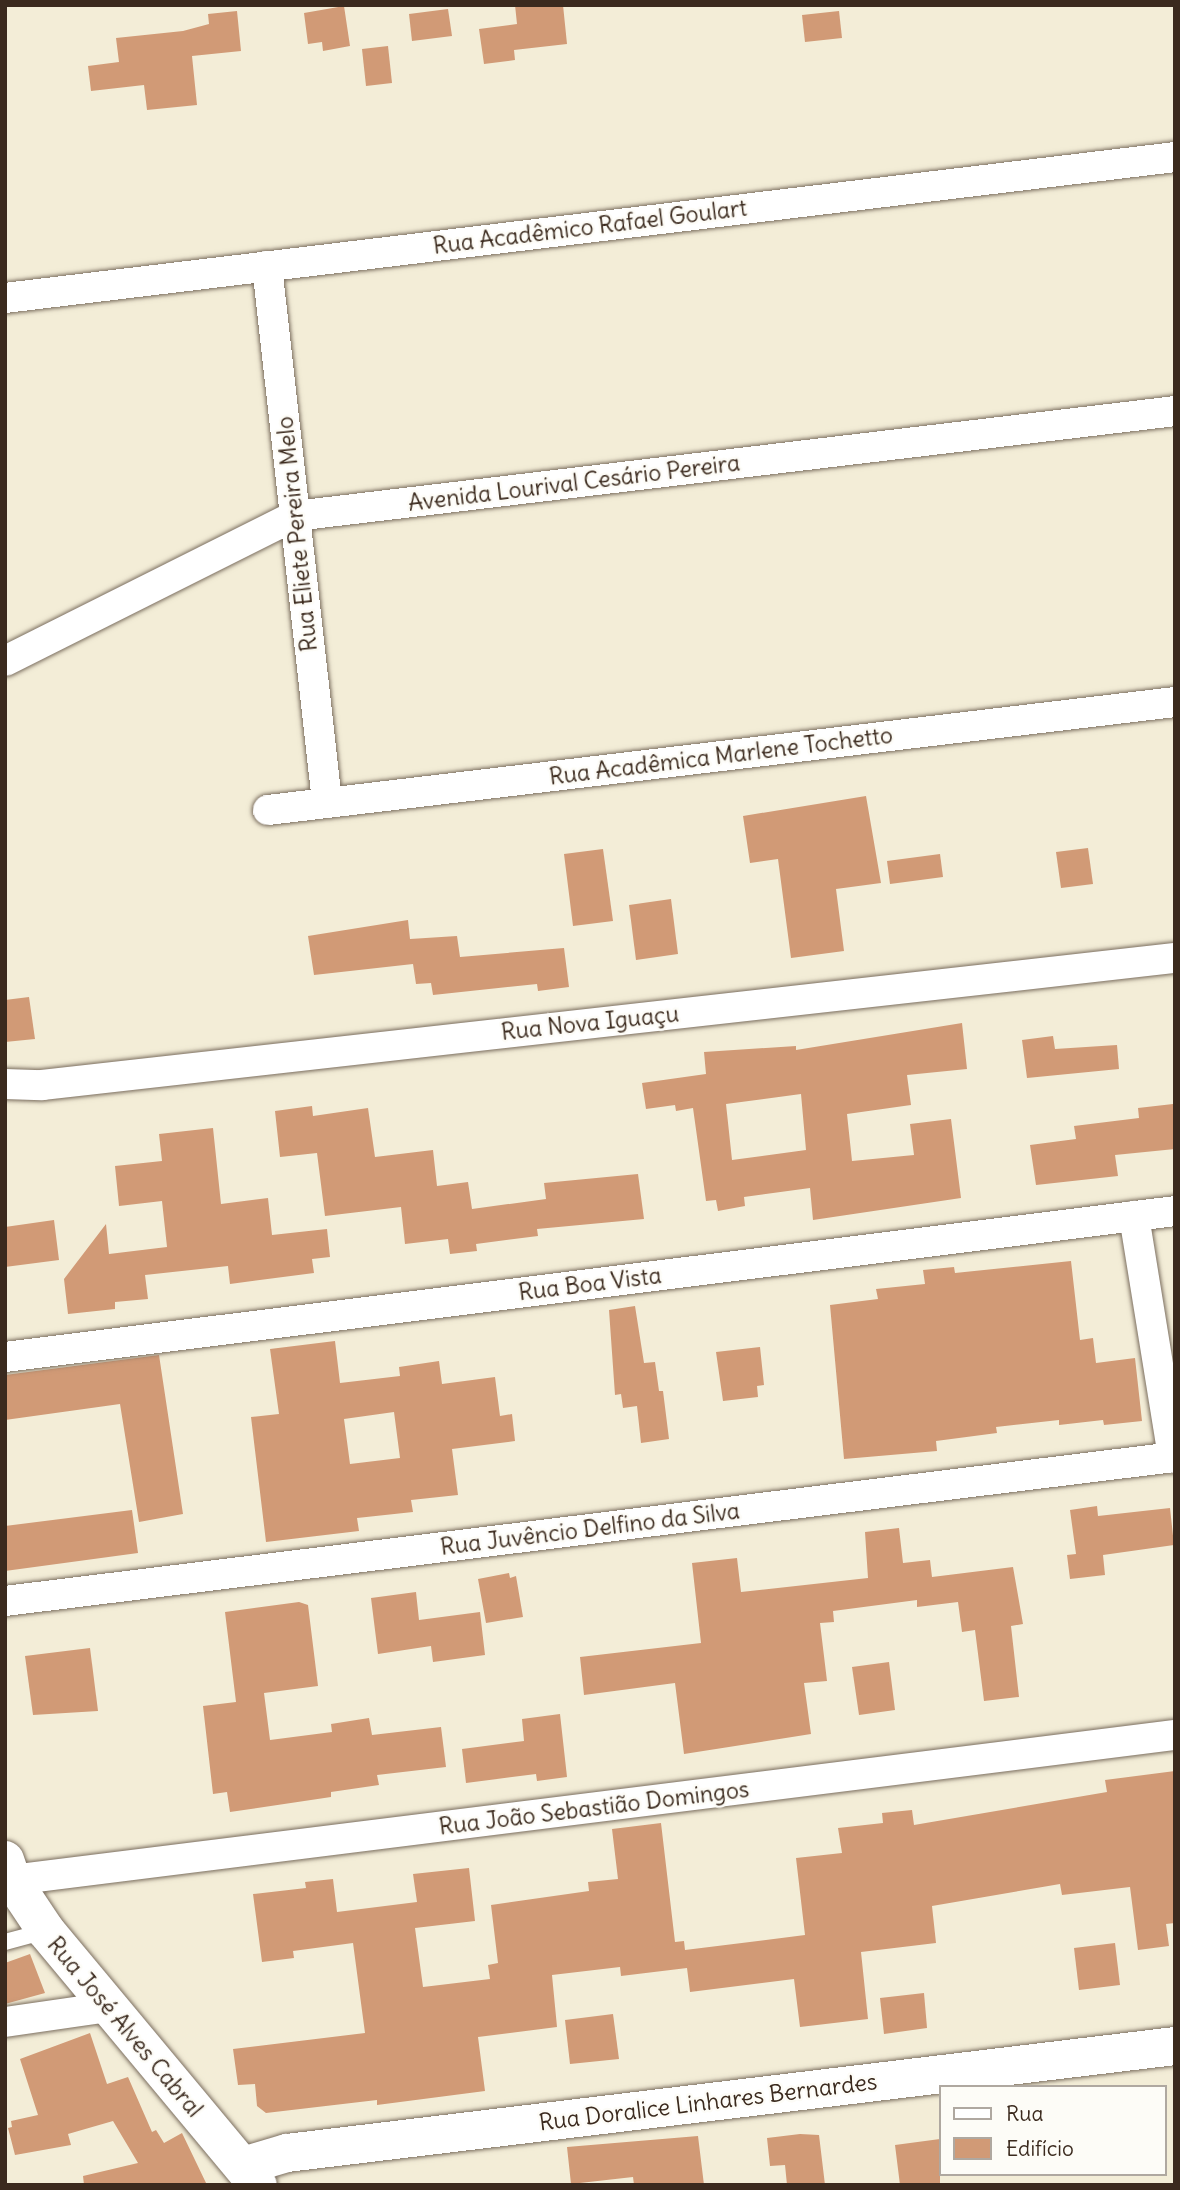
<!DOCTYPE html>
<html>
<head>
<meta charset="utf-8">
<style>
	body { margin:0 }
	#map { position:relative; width:1180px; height:2190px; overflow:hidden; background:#f3edd7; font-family:Delius,sans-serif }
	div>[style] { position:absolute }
	.building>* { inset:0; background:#d19a76 }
	.roads { filter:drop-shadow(0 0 2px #7b6e5f) drop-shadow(0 0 2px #7b6e5f) }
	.service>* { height:16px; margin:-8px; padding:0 8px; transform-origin:8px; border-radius:8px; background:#fff }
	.minor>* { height:30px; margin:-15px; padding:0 15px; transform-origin:15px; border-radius:15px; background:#fff }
	.tertiary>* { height:38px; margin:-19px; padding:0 19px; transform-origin:19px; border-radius:19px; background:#fff }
	.secondary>* { height:38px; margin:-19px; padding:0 19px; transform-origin:19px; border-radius:19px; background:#fff }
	span { translate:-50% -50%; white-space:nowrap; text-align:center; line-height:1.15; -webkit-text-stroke:5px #fdfcf7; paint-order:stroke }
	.street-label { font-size:23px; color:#3b2a1e }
	.frame { position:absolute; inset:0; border:7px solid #3b2a1e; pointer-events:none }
	.legend { position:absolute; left:939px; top:2085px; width:228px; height:91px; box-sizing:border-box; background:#fdfcf7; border:2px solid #afa8a0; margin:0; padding:9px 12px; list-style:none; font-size:21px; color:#3b2a1e }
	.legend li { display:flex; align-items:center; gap:14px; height:35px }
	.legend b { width:35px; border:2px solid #afa8a0 }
</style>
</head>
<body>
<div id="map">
	<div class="building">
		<div style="clip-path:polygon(515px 5px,563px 5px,567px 44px,514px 50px,515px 60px,484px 64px,479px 29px,517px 24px)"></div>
		<div style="clip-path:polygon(344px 6px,350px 46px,323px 51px,322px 42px,308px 44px,304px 13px)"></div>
		<div style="clip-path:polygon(448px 9px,452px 36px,412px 41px,409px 14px)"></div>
		<div style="clip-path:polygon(237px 11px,241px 51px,192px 56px,197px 105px,147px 110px,144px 85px,91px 91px,88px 66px,119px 62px,116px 38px,183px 31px,209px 24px,208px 14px)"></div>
		<div style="clip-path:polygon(839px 11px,842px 38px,805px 42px,802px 15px)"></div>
		<div style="clip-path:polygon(388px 46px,392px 83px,366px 86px,362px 49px)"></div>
		<div style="clip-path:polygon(866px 796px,881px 883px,836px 889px,844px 951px,791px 958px,778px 859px,750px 863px,743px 816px)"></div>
		<div style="clip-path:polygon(1088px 848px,1093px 884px,1061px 888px,1056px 852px)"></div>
		<div style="clip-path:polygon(603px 849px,613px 921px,573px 926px,564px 854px)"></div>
		<div style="clip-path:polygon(940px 854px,943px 877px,890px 884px,887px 861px)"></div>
		<div style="clip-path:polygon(671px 899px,678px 954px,636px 960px,629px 905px)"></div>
		<div style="clip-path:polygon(408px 920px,410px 939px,457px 936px,460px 957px,564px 948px,569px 987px,538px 991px,537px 984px,433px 995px,431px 983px,416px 984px,413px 964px,314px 975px,308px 936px)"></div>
		<div style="clip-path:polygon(29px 997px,35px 1039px,5px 1042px,5px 1000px)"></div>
		<div style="clip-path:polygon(evenodd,962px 1023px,967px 1069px,907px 1075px,911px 1105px,847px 1114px,852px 1161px,914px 1155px,910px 1124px,951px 1119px,961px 1198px,813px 1220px,810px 1188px,744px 1197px,745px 1206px,718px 1211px,716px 1200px,706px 1201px,693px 1108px,676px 1111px,675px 1105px,646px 1109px,642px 1083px,706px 1074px,704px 1052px,796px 1046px,796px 1050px,962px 1023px,801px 1094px,806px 1150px,732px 1160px,726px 1104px,801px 1094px)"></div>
		<div style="clip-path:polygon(1053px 1036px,1055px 1049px,1117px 1045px,1119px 1069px,1027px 1078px,1022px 1040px)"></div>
		<div style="clip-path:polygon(1173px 1104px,1175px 1149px,1115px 1155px,1118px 1176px,1036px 1185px,1030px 1145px,1076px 1139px,1074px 1126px,1139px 1118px,1138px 1108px)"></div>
		<div style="clip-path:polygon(312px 1106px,313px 1116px,368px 1108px,375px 1157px,433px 1150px,437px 1186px,468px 1182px,472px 1209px,546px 1199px,544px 1183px,638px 1174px,644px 1219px,537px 1229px,538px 1236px,476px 1244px,477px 1251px,450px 1254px,448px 1239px,405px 1244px,401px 1207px,325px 1216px,317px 1153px,280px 1157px,275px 1111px)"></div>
		<div style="clip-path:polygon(213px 1128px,221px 1204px,268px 1198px,272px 1235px,327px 1229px,330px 1257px,312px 1259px,314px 1273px,230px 1284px,228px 1266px,145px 1275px,148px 1299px,115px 1302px,115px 1309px,68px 1314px,64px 1279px,106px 1224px,109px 1254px,167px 1247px,162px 1201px,119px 1206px,115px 1166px,162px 1161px,159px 1134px)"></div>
		<div style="clip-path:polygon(54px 1220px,59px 1260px,5px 1267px,5px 1227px)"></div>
		<div style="clip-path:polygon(1071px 1261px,1080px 1340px,1093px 1338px,1096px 1363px,1135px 1358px,1142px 1421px,1104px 1425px,1103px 1420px,1059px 1425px,1059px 1420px,996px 1427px,997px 1433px,936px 1441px,937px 1451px,844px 1459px,830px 1305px,878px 1299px,876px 1289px,925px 1284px,923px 1270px,954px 1267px,955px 1273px)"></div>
		<div style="clip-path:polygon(635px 1306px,644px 1363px,655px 1362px,659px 1391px,663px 1391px,669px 1439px,641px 1443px,637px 1406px,623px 1408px,621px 1394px,615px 1395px,609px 1310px)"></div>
		<div style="clip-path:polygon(evenodd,335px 1341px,340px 1383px,400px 1376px,399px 1367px,439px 1361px,442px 1384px,495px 1377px,500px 1416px,512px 1414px,515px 1441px,452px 1449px,458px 1495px,411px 1500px,413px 1512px,357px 1518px,359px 1531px,266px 1542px,251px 1417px,279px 1414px,270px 1349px,335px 1341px,394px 1412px,400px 1458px,350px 1464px,344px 1419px,394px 1412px)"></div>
		<div style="clip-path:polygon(760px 1347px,764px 1385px,757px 1386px,758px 1397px,723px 1401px,716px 1352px)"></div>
		<div style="clip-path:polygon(159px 1355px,183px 1514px,139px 1522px,120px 1404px,5px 1420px,5px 1375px)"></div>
		<div style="clip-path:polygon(1097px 1506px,1098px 1516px,1170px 1508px,1174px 1545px,1103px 1555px,1105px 1575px,1070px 1579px,1067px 1555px,1076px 1554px,1070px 1510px)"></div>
		<div style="clip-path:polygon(132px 1510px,138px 1553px,5px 1571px,5px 1526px)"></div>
		<div style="clip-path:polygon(899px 1528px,903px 1563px,930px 1560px,932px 1577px,1013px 1567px,1023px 1624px,1011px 1626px,1019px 1697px,984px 1701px,975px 1630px,962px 1632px,958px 1602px,917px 1607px,917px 1600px,833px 1611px,834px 1622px,820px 1623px,827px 1681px,804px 1683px,811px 1734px,684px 1754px,675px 1683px,584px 1695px,580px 1657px,701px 1643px,692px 1563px,737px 1558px,741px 1592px,868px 1578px,865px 1532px)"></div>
		<div style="clip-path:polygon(509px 1573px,510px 1578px,516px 1576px,523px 1617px,486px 1623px,478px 1579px)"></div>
		<div style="clip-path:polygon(416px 1592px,419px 1620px,480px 1612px,485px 1655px,433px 1662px,431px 1646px,378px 1654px,371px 1598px)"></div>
		<div style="clip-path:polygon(299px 1602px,308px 1605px,318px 1686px,264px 1693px,270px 1740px,332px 1732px,331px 1724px,369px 1718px,372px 1735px,441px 1727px,446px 1767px,377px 1775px,379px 1785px,331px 1792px,331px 1797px,230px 1812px,227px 1792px,213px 1794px,203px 1706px,236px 1702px,225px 1612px)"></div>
		<div style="clip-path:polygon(90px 1648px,98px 1711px,33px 1715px,25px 1656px)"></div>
		<div style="clip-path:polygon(889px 1662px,895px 1710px,859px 1715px,852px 1667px)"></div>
		<div style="clip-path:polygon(560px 1714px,567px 1777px,537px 1781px,536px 1774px,466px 1783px,462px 1749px,524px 1741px,522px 1719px)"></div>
		<div style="clip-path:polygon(1175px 1771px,1175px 1923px,1166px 1924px,1169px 1946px,1138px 1950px,1130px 1887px,1062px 1895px,1060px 1884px,932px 1906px,936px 1943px,861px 1952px,868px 2019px,800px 2027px,794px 1979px,690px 1992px,687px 1968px,621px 1976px,620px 1967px,552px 1975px,557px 2027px,478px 2037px,485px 2091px,377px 2105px,377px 2100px,266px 2113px,257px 2106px,255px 2084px,238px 2085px,233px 2049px,365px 2033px,353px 1943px,293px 1951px,294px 1958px,262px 1962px,253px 1894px,306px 1888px,305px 1882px,333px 1879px,337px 1912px,417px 1902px,413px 1874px,469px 1868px,475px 1921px,415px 1928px,423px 1987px,490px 1979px,488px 1965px,498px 1963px,491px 1905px,589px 1891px,588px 1882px,618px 1879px,612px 1829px,661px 1823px,675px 1942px,684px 1941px,685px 1950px,805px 1935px,796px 1858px,842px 1853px,838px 1828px,883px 1823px,882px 1813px,912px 1810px,914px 1825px,1107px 1792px,1105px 1780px)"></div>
		<div style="clip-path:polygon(1115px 1943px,1120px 1985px,1079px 1990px,1074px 1948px)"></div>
		<div style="clip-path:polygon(30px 1954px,45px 1993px,5px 2004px,5px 1963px)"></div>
		<div style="clip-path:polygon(924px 1993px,927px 2028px,884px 2034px,880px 1998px)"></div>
		<div style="clip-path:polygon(613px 2014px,619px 2059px,570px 2064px,565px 2020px)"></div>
		<div style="clip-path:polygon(90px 2033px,107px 2084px,128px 2077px,152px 2132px,156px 2130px,164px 2143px,182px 2133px,207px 2185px,84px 2185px,83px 2176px,138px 2163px,113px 2121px,68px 2134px,71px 2145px,15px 2155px,8px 2128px,12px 2127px,11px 2121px,38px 2115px,20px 2059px)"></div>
		<div style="clip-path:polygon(800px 2134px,819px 2135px,825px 2185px,787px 2185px,785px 2165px,770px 2166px,767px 2138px)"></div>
		<div style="clip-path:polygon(698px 2136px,704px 2185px,634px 2185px,633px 2177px,571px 2184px,567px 2147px)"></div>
		<div style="clip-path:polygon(940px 2139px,940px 2185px,900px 2185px,895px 2145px)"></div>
	</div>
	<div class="roads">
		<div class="service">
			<div style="left:5px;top:1942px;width:42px;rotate:-15deg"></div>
		</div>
		<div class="minor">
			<div style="left:267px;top:266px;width:539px;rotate:83.61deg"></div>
			<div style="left:5px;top:298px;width:1178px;rotate:-6.87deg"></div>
			<div style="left:5px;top:661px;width:324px;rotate:-26.6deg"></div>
			<div style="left:295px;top:516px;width:886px;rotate:-6.8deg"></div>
			<div style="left:268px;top:810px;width:913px;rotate:-6.79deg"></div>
			<div style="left:5px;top:1084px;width:37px;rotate:2deg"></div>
			<div style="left:42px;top:1085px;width:1140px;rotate:-6.4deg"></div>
			<div style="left:1134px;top:1216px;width:245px;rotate:80.8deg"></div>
			<div style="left:5px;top:1357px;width:1179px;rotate:-7.11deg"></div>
			<div style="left:5px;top:1601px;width:1179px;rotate:-7.02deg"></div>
			<div style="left:12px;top:1880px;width:1172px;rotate:-7.11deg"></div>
			<div style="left:5px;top:2022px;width:105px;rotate:-8.2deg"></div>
		</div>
		<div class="tertiary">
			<div style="left:243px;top:2166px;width:46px;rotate:-16.5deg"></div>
			<div style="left:287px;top:2153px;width:894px;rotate:-6.87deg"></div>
		</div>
		<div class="secondary">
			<div style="left:5px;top:1860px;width:21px;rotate:71deg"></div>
			<div style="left:12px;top:1880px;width:61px;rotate:56.3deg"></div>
			<div style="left:46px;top:1931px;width:331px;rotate:50.2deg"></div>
		</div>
	</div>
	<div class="street-label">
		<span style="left:590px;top:227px;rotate:-7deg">Rua Acadêmico Rafael Goulart</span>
		<span style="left:574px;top:483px;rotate:-7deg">Avenida Lourival Cesário Pereira</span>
		<span style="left:297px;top:534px;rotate:-96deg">Rua Eliete Pereira Melo</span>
		<span style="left:721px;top:756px;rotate:-7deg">Rua Acadêmica Marlene Tochetto</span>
		<span style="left:590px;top:1023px;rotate:-6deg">Rua Nova Iguaçu</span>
		<span style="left:590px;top:1284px;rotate:-7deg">Rua Boa Vista</span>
		<span style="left:590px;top:1529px;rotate:-7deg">Rua Juvêncio Delfino da Silva</span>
		<span style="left:594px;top:1808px;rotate:-7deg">Rua João Sebastião Domingos</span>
		<span style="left:125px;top:2027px;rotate:50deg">Rua José Alves Cabral</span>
		<span style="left:708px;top:2102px;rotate:-7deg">Rua Doralice Linhares Bernardes</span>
	</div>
	<div class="frame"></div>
	<ul class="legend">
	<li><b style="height:9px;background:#fff"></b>Rua</li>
	<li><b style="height:19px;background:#d19a76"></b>Edifício</li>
	</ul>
</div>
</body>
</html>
